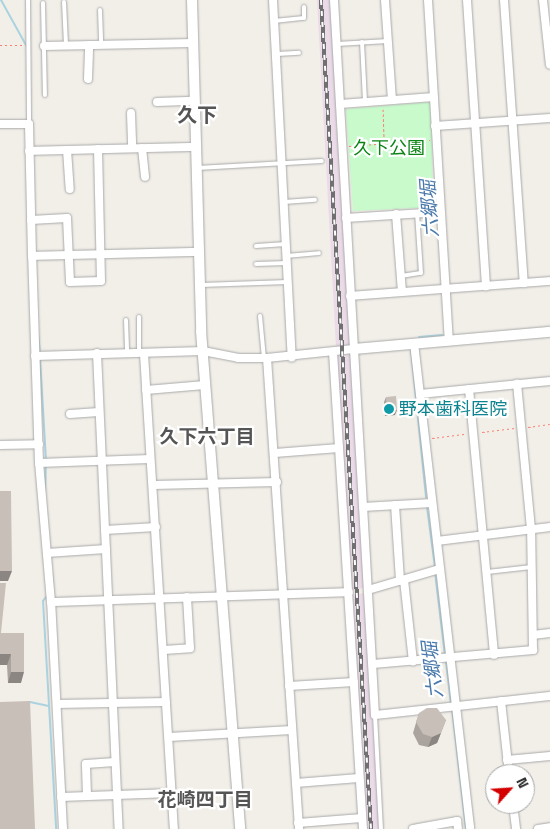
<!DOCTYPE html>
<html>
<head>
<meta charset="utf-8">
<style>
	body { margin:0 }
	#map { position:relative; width:550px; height:829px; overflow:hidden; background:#f2efe9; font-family:"Space Grotesk","Noto Sans JP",sans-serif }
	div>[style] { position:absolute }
	.industrial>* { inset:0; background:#ebdbe8 }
	.park>* { inset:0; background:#c8facc }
	.stream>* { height:2px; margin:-1px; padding:0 1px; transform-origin:1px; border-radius:1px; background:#aad3df }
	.path>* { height:1px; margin-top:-0.5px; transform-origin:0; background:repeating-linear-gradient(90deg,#fa8072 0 2.5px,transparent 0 5px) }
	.roads { filter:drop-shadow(0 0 1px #a9a9a9) drop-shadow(0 0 1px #a9a9a9) }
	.service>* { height:4px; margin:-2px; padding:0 2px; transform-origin:2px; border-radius:2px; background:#fff }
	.minor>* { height:8px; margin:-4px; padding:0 4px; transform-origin:4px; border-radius:4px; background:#fff }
	.tertiary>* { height:10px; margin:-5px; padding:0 5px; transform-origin:5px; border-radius:5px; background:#fff }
	.rail>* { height:4px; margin-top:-2px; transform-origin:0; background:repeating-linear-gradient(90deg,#fff 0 5.5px,#707070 0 11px); box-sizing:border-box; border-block:1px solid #707070 }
	.wall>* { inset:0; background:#aba49e }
	.shaded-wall>* { inset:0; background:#8b8681 }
	.building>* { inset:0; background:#c7bfb8 }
	.dots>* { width:14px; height:14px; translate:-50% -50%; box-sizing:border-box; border:2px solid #fff; border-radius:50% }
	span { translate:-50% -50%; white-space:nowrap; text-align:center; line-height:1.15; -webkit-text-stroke:4.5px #fff; paint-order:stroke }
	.park-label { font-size:18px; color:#0c8416 }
	.culture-label { font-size:18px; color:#0d838f }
	.left { translate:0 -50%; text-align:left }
	.water-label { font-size:19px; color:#4a7aab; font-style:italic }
	.neighbourhood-label { font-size:19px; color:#555; font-weight:700 }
	.quarter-label { font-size:20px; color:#555; font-weight:700 }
	.north { position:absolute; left:485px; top:764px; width:50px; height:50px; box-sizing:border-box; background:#fff; border:1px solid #a7a7a7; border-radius:50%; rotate:64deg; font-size:14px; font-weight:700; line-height:20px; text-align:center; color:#222 }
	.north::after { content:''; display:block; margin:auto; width:18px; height:22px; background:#d40000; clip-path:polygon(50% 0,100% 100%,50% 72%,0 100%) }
</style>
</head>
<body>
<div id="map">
	<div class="industrial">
		<div style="clip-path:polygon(317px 0,331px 0,351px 345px,336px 347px)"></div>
		<div style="clip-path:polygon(351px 355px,364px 588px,352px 590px,336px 356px)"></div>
		<div style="clip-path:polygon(365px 593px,379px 829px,366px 829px,350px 595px)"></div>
	</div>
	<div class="park">
		<div style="clip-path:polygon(431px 102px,433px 197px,436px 197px,437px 207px,353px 211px,346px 109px)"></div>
	</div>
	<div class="stream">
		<div style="left:1px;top:0;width:54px;rotate:61deg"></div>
		<div style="left:38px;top:334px;width:20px;rotate:84deg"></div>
		<div style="left:419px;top:337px;width:23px;rotate:-5deg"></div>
		<div style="left:411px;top:349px;width:149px;rotate:84.2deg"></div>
		<div style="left:40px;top:359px;width:102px;rotate:86.6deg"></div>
		<div style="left:45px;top:491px;width:25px;rotate:-88deg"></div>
		<div style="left:427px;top:507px;width:61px;rotate:82.4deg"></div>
		<div style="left:435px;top:572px;width:85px;rotate:83.2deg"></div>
		<div style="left:52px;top:573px;width:15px;rotate:86deg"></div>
		<div style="left:47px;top:596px;width:6px;rotate:129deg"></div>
		<div style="left:43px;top:601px;width:228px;rotate:86.7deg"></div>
		<div style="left:446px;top:661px;width:43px;rotate:83.4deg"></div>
		<div style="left:30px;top:702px;width:19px;rotate:12deg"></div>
		<div style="left:452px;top:708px;width:122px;rotate:83.4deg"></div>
	</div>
	<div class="path">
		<div style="left:0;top:45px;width:22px"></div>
		<div style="left:383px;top:109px;width:34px;rotate:88deg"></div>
		<div style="left:349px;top:146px;width:81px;rotate:-4.2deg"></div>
		<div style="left:528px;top:427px;width:22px;rotate:-8deg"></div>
		<div style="left:482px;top:432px;width:33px;rotate:-7deg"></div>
		<div style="left:432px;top:438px;width:34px;rotate:-7deg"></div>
	</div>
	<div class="roads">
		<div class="service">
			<div style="left:28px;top:0;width:124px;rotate:89.5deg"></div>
			<div style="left:64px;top:2px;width:43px;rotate:87.3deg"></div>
			<div style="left:43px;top:3px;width:92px;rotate:88.8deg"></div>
			<div style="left:100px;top:10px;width:35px;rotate:88deg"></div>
			<div style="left:274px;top:21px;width:30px;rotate:-6deg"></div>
			<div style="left:304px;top:18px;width:11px;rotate:-90deg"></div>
			<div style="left:362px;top:42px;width:60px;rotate:87.1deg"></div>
			<div style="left:337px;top:44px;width:51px;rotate:-3.4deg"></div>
			<div style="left:277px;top:54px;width:22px;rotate:-3deg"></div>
			<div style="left:197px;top:168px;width:125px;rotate:-3.2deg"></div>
			<div style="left:284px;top:202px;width:31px;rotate:-4deg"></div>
			<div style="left:256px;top:246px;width:30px;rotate:-4deg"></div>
			<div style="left:286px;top:256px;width:33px;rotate:-5deg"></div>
			<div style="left:256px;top:264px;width:31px;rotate:-2deg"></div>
			<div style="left:401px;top:276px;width:20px;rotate:-9deg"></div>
			<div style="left:421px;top:273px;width:60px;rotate:-93.8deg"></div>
			<div style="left:201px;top:285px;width:87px;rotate:-2deg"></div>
			<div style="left:260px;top:316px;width:42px;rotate:84.6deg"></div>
			<div style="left:139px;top:317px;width:36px;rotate:90deg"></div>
			<div style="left:126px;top:320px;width:34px;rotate:88deg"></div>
			<div style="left:487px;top:572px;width:45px;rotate:-6.3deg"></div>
			<div style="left:375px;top:715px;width:114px;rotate:87deg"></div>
		</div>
		<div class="minor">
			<div style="left:273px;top:0;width:358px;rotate:87deg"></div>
			<div style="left:334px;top:0;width:716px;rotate:86.72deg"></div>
			<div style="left:375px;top:715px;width:176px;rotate:-6.2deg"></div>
			<div style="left:385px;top:0;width:100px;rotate:86deg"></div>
			<div style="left:428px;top:0;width:342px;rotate:86.5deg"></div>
			<div style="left:467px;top:0;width:287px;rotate:86.2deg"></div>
			<div style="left:504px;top:0;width:284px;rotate:86deg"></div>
			<div style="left:543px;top:0;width:65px;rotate:83.9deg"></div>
			<div style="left:44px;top:46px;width:149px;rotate:-1.2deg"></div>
			<div style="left:88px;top:79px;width:34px;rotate:-88deg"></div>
			<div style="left:157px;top:102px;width:37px;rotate:-2deg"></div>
			<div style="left:340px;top:104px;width:94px;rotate:-4.3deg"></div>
			<div style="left:131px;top:113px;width:35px;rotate:88deg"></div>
			<div style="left:0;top:124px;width:29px"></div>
			<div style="left:29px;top:124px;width:132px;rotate:88.7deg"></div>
			<div style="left:435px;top:126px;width:115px;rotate:-4deg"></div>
			<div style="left:142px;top:148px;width:29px;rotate:84deg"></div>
			<div style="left:67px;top:150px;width:39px;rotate:86deg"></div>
			<div style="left:29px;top:151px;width:167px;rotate:-1.4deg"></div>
			<div style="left:396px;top:214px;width:78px;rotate:85.6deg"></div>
			<div style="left:346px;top:218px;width:94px;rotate:-3.7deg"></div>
			<div style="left:31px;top:220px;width:36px;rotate:-3deg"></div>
			<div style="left:67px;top:218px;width:64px;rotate:87.3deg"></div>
			<div style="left:70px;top:282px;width:31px;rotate:-2deg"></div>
			<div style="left:101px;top:281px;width:132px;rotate:-91.3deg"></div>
			<div style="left:350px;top:296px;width:201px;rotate:-4.3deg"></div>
			<div style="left:414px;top:343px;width:489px;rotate:83.4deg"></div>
			<div style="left:333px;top:352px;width:478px;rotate:86.4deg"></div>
			<div style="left:97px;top:353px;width:477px;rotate:87.4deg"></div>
			<div style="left:144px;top:354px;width:476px;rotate:86.4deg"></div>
			<div style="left:35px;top:356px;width:168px;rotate:-1.7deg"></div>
			<div style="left:203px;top:351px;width:36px;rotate:11deg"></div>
			<div style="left:238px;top:358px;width:29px"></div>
			<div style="left:267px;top:358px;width:87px;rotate:-5.9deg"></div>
			<div style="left:267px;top:358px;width:472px;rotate:86.1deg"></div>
			<div style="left:469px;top:389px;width:267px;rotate:84.6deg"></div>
			<div style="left:146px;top:390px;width:59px;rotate:-4.8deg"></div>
			<div style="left:420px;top:394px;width:131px;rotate:-5.7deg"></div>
			<div style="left:70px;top:414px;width:29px;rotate:-4deg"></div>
			<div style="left:0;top:445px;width:39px;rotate:-1deg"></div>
			<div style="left:275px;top:453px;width:64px;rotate:-4.5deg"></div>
			<div style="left:39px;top:463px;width:111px;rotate:-2.1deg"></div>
			<div style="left:154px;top:485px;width:123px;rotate:-1.4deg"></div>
			<div style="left:395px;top:505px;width:76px;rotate:86.2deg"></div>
			<div style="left:363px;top:507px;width:69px;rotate:-3.3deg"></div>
			<div style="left:105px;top:530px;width:51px;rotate:-3.4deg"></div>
			<div style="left:437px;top:541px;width:114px;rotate:-7.1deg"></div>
			<div style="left:47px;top:553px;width:59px;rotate:-3.9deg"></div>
			<div style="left:404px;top:580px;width:82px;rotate:83.7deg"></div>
			<div style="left:368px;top:590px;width:75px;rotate:-16.3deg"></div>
			<div style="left:51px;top:602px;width:298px;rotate:-1.9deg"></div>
			<div style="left:533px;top:635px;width:17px;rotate:-7deg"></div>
			<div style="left:164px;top:650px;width:26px;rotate:-4deg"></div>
			<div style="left:190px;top:648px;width:51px;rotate:-93.4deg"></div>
			<div style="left:373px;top:664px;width:161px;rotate:-5deg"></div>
			<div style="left:533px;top:650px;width:121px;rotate:-90.9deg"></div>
			<div style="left:531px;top:529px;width:146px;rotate:-95.5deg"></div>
			<div style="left:289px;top:686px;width:65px;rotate:-3.5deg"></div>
			<div style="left:501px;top:701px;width:73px;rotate:83.7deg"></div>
			<div style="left:57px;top:704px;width:109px;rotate:-1.1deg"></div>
			<div style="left:169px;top:737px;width:123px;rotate:-3.3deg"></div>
			<div style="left:507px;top:760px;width:43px;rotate:-5.3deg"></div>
			<div style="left:296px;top:783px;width:63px;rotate:-4.5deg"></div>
			<div style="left:87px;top:795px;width:31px;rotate:-92deg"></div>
			<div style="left:86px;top:764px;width:29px;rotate:-4deg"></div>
			<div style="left:61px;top:797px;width:111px;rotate:-2.1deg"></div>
			<div style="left:513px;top:804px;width:25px;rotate:83deg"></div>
			<div style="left:298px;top:823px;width:64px;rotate:-4.5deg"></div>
			<div style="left:63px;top:829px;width:227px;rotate:-93deg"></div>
			<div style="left:51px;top:602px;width:140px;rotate:-94.9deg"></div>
			<div style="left:39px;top:463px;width:207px;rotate:-91.9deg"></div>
			<div style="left:32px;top:256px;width:166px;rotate:-1.4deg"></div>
			<div style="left:413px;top:829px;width:45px;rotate:-10.3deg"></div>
			<div style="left:457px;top:821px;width:8px;rotate:83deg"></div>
			<div style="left:538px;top:829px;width:12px;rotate:-9deg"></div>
		</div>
		<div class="tertiary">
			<div style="left:192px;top:0;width:331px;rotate:88.4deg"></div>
			<div style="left:201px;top:331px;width:500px;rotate:85.5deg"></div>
			<div style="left:354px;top:349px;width:197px;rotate:-5deg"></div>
		</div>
	</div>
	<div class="rail">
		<div style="left:321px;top:0;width:831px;rotate:86.55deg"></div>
	</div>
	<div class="wall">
		<div style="clip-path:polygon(386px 397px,395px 415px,385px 416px,384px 402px)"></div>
		<div style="clip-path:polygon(1px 633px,24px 633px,21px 683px,8px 683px,7px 665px)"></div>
		<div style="clip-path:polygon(419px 713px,446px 720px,437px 743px,428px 747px,419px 745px,413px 733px)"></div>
	</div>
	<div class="shaded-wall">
		<div style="clip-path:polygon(397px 410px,395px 415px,385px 416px,387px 411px)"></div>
		<div style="clip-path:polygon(0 571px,12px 571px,8px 581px,0 581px)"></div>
		<div style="clip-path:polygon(0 654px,11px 654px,7px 665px,0 665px)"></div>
		<div style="clip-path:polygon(11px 672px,24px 672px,21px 683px,8px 683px)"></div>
		<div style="clip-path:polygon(441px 733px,437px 743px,428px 747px,432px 737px)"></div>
	</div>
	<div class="building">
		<div style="clip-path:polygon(396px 396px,397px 410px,387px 411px,386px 397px)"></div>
		<div style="clip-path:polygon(0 491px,11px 491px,12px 571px,0 571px)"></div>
		<div style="clip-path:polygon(0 583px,6px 583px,1px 633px,24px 633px,24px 672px,11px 672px,11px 654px,0 654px)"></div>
		<div style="clip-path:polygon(30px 701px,35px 829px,0 829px,0 702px)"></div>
		<div style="clip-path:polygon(427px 708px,437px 708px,446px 720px,441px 733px,432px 737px,423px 734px,416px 722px,419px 713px)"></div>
	</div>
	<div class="dots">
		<div style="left:389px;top:409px;background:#0f9aa8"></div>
	</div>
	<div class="park-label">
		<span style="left:389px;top:148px">久下公園</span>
	</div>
	<div class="culture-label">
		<span class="left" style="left:399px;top:409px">野本歯科医院</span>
	</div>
	<div class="water-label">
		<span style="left:430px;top:209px;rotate:-94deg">六郷堀</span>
		<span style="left:433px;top:670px;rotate:-97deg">六郷堀</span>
	</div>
	<div class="neighbourhood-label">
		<span style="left:207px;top:437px">久下六丁目</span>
		<span style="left:205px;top:800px">花崎四丁目</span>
	</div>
	<div class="quarter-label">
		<span style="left:197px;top:115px">久下</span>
	</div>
	<div class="north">N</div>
</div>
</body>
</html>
